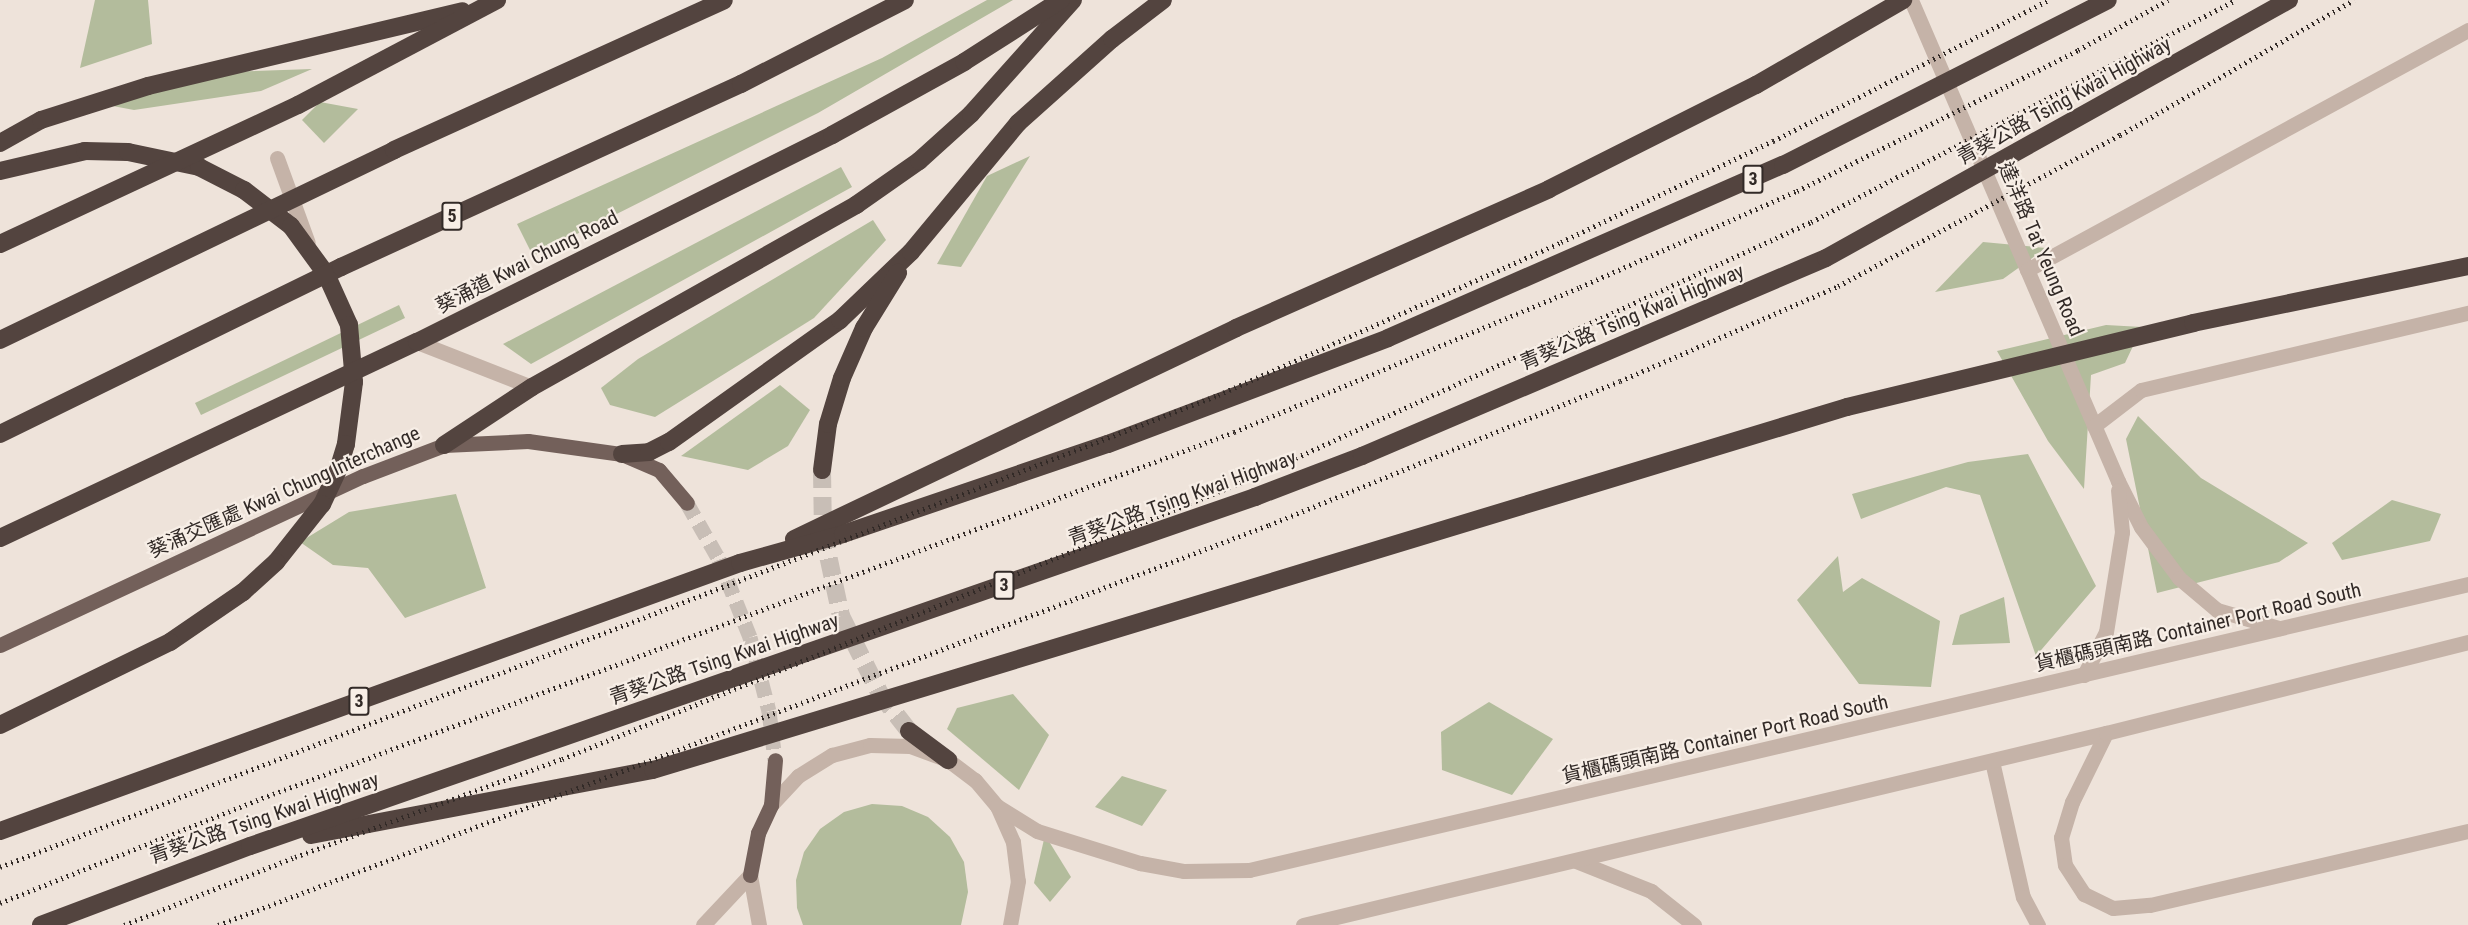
<!DOCTYPE html>
<html>
<head>
<meta charset="utf-8">
<style>
	body { margin:0 }
	#map { position:relative; width:2468px; height:925px; overflow:hidden; background:#eee3da; font-family:"Roboto Condensed","Noto Sans TC",sans-serif }
	div>[style] { position:absolute }
	.green>* { inset:0; background:#b3bc9c }
	.major-tunnel>* { height:15px; margin-top:-7.5px; transform-origin:0; background:repeating-linear-gradient(90deg,#c8beb6 0 15px,transparent 0 23px) }
	.highway-tunnel>* { height:18px; margin-top:-9px; transform-origin:0; background:repeating-linear-gradient(90deg,#c8beb6 0 18px,transparent 0 27px) }
	.minor>* { height:15px; margin:-7.5px; padding:0 7.5px; transform-origin:7.5px; border-radius:7.5px; background:#c5b3a8 }
	.major>* { height:15px; margin:-7.5px; padding:0 7.5px; transform-origin:7.5px; border-radius:7.5px; background:#73605a }
	.highway>* { height:18px; margin:-9px; padding:0 9px; transform-origin:9px; border-radius:9px; background:#53443f }
	.rail>* { height:4.5px; margin-top:-2.25px; transform-origin:0; background:repeating-linear-gradient(90deg,#322a27 0 1.5px,transparent 0 6px) }
	span { translate:-50% -50%; white-space:nowrap; text-align:center; line-height:1.15; -webkit-text-stroke:4.5px #f7eee6; paint-order:stroke }
	.shield-label span { padding:2px 4px; background:#f7eee6; border:2px solid; border-radius:4px; -webkit-text-stroke-width:0 }
	.shield-label { font-size:18px; color:#322a27; font-weight:700 }
	.street-label { font-size:20px; color:#322a27 }
</style>
</head>
<body>
<div id="map">
	<div class="green">
		<div style="clip-path:polygon(95px 0,148px 0,152px 44px,80px 68px)"></div>
		<div style="clip-path:polygon(987px 0,1013px 0,818px 113px,533px 256px,517px 224px,882px 58px)"></div>
		<div style="clip-path:polygon(312px 69px,261px 91px,134px 110px,102px 104px,226px 72px)"></div>
		<div style="clip-path:polygon(320px 102px,358px 109px,324px 143px,302px 120px)"></div>
		<div style="clip-path:polygon(1030px 156px,961px 267px,937px 264px,987px 176px)"></div>
		<div style="clip-path:polygon(841px 167px,852px 187px,531px 364px,503px 344px)"></div>
		<div style="clip-path:polygon(873px 220px,886px 240px,814px 318px,655px 417px,610px 405px,601px 388px,638px 359px)"></div>
		<div style="clip-path:polygon(1983px 242px,2046px 248px,2003px 279px,1935px 292px)"></div>
		<div style="clip-path:polygon(399px 305px,405px 318px,201px 415px,195px 403px)"></div>
		<div style="clip-path:polygon(2106px 325px,2142px 327px,2125px 363px,2091px 375px,2084px 489px,2048px 441px,1997px 351px)"></div>
		<div style="clip-path:polygon(780px 385px,810px 410px,788px 446px,748px 470px,681px 456px)"></div>
		<div style="clip-path:polygon(2138px 416px,2201px 478px,2308px 543px,2279px 562px,2157px 593px,2126px 439px)"></div>
		<div style="clip-path:polygon(2028px 454px,2096px 586px,2036px 656px,1980px 495px,1946px 487px,1861px 519px,1852px 494px,1968px 462px)"></div>
		<div style="clip-path:polygon(456px 494px,486px 588px,405px 618px,368px 568px,333px 565px,300px 542px,349px 512px)"></div>
		<div style="clip-path:polygon(2392px 500px,2441px 514px,2430px 541px,2342px 560px,2332px 543px)"></div>
		<div style="clip-path:polygon(1838px 556px,1843px 592px,1862px 578px,1940px 621px,1931px 687px,1859px 684px,1797px 600px)"></div>
		<div style="clip-path:polygon(2004px 597px,2010px 643px,1952px 645px,1960px 615px)"></div>
		<div style="clip-path:polygon(1013px 694px,1049px 735px,1019px 790px,947px 729px,957px 708px)"></div>
		<div style="clip-path:polygon(1489px 702px,1553px 739px,1512px 795px,1442px 770px,1441px 732px)"></div>
		<div style="clip-path:polygon(1122px 776px,1167px 790px,1142px 826px,1095px 807px)"></div>
		<div style="clip-path:polygon(872px 804px,902px 806px,928px 817px,950px 837px,964px 862px,968px 892px,961px 925px,803px 925px,797px 908px,796px 880px,804px 852px,820px 829px,844px 812px)"></div>
		<div style="clip-path:polygon(1045px 835px,1071px 877px,1050px 902px,1034px 883px)"></div>
	</div>
	<div class="major-tunnel">
		<div style="left:687px;top:503px;width:64px;rotate:60.3deg"></div>
		<div style="left:719px;top:559px;width:84px;rotate:68.3deg"></div>
		<div style="left:750px;top:637px;width:76px;rotate:75.6deg"></div>
		<div style="left:769px;top:711px;width:49px;rotate:83deg"></div>
	</div>
	<div class="highway-tunnel">
		<div style="left:822px;top:470px;width:62px;rotate:89.1deg"></div>
		<div style="left:823px;top:532px;width:86px;rotate:77.9deg"></div>
		<div style="left:841px;top:616px;width:87px;rotate:63.4deg"></div>
		<div style="left:880px;top:694px;width:47px;rotate:51.9deg"></div>
	</div>
	<div class="minor">
		<div style="left:1911px;top:0;width:524px;rotate:66.72deg"></div>
		<div style="left:2118px;top:481px;width:51px;rotate:63.4deg"></div>
		<div style="left:2141px;top:527px;width:64px;rotate:53.3deg"></div>
		<div style="left:2179px;top:578px;width:50px;rotate:40.1deg"></div>
		<div style="left:2217px;top:610px;width:65px;rotate:16.2deg"></div>
		<div style="left:277px;top:158px;width:90px;rotate:70deg"></div>
		<div style="left:2027px;top:270px;width:502px;rotate:-28.56deg"></div>
		<div style="left:417px;top:342px;width:123px;rotate:21.4deg"></div>
		<div style="left:2094px;top:426px;width:59px;rotate:-37.5deg"></div>
		<div style="left:2141px;top:390px;width:336px;rotate:-13.3deg"></div>
		<div style="left:2084px;top:675px;width:48px;rotate:-62.9deg"></div>
		<div style="left:2106px;top:632px;width:101px;rotate:-80.9deg"></div>
		<div style="left:2122px;top:532px;width:42px;rotate:-95.4deg"></div>
		<div style="left:2106px;top:733px;width:77px;rotate:116.2deg"></div>
		<div style="left:2072px;top:802px;width:37px;rotate:107deg"></div>
		<div style="left:2061px;top:837px;width:28px;rotate:82deg"></div>
		<div style="left:2065px;top:865px;width:35px;rotate:57deg"></div>
		<div style="left:2084px;top:894px;width:32px;rotate:26deg"></div>
		<div style="left:2113px;top:908px;width:37px;rotate:-5deg"></div>
		<div style="left:2150px;top:905px;width:326px;rotate:-13.1deg"></div>
		<div style="left:1992px;top:761px;width:139px;rotate:77.2deg"></div>
		<div style="left:2023px;top:897px;width:32px;rotate:62deg"></div>
		<div style="left:771px;top:805px;width:40px;rotate:-47deg"></div>
		<div style="left:798px;top:776px;width:40px;rotate:-32deg"></div>
		<div style="left:832px;top:755px;width:39px;rotate:-15deg"></div>
		<div style="left:870px;top:745px;width:40px;rotate:1.4deg"></div>
		<div style="left:910px;top:746px;width:40px;rotate:20.2deg"></div>
		<div style="left:948px;top:760px;width:34px;rotate:37deg"></div>
		<div style="left:975px;top:780px;width:34px;rotate:50deg"></div>
		<div style="left:997px;top:806px;width:39px;rotate:66deg"></div>
		<div style="left:1013px;top:842px;width:39px;rotate:83deg"></div>
		<div style="left:1018px;top:881px;width:45px;rotate:100.3deg"></div>
		<div style="left:997px;top:806px;width:47px;rotate:32deg"></div>
		<div style="left:1037px;top:831px;width:108px;rotate:17.3deg"></div>
		<div style="left:1140px;top:863px;width:45px;rotate:10.3deg"></div>
		<div style="left:1184px;top:871px;width:65px;rotate:-0.9deg"></div>
		<div style="left:1249px;top:870px;width:1252px;rotate:-13.2deg"></div>
		<div style="left:1576px;top:861px;width:81px;rotate:21.8deg"></div>
		<div style="left:1651px;top:891px;width:55px;rotate:38.3deg"></div>
		<div style="left:750px;top:875px;width:51px;rotate:79.8deg"></div>
		<div style="left:703px;top:925px;width:69px;rotate:-46.8deg"></div>
		<div style="left:1303px;top:925px;width:826px;rotate:-13.45deg"></div>
		<div style="left:2106px;top:733px;width:373px;rotate:-14.1deg"></div>
	</div>
	<div class="major">
		<div style="left:0;top:645px;width:400px;rotate:-25deg"></div>
		<div style="left:363px;top:476px;width:87px;rotate:-20.9deg"></div>
		<div style="left:444px;top:445px;width:84px;rotate:-2.7deg"></div>
		<div style="left:528px;top:441px;width:95px;rotate:7.9deg"></div>
		<div style="left:622px;top:454px;width:40px;rotate:23.4deg"></div>
		<div style="left:659px;top:470px;width:43px;rotate:49.7deg"></div>
		<div style="left:750px;top:875px;width:43px;rotate:-79.2deg"></div>
		<div style="left:758px;top:833px;width:31px;rotate:-65deg"></div>
		<div style="left:771px;top:805px;width:45px;rotate:-84.9deg"></div>
	</div>
	<div class="highway">
		<div style="left:0;top:143px;width:47px;rotate:-29.3deg"></div>
		<div style="left:41px;top:120px;width:112px;rotate:-17.6deg"></div>
		<div style="left:148px;top:86px;width:323px;rotate:-13.4deg"></div>
		<div style="left:0;top:171px;width:87px;rotate:-13.2deg"></div>
		<div style="left:85px;top:151px;width:43px;rotate:1.3deg"></div>
		<div style="left:128px;top:152px;width:73px;rotate:11.9deg"></div>
		<div style="left:199px;top:167px;width:51px;rotate:27.1deg"></div>
		<div style="left:244px;top:190px;width:59px;rotate:37.5deg"></div>
		<div style="left:291px;top:226px;width:59px;rotate:53.9deg"></div>
		<div style="left:326px;top:274px;width:56px;rotate:65.7deg"></div>
		<div style="left:349px;top:325px;width:57px;rotate:85deg"></div>
		<div style="left:354px;top:382px;width:63px;rotate:97.4deg"></div>
		<div style="left:346px;top:444px;width:27px;rotate:107deg"></div>
		<div style="left:338px;top:470px;width:38px;rotate:115deg"></div>
		<div style="left:322px;top:504px;width:74px;rotate:128.4deg"></div>
		<div style="left:276px;top:562px;width:45px;rotate:137.7deg"></div>
		<div style="left:243px;top:592px;width:88px;rotate:145.6deg"></div>
		<div style="left:170px;top:642px;width:189px;rotate:154deg"></div>
		<div style="left:0;top:244px;width:329px;rotate:-25deg"></div>
		<div style="left:298px;top:105px;width:225px;rotate:-27.8deg"></div>
		<div style="left:0;top:340px;width:437px;rotate:-25.7deg"></div>
		<div style="left:394px;top:150px;width:362px;rotate:-24.4deg"></div>
		<div style="left:0;top:434px;width:380px;rotate:-26.1deg"></div>
		<div style="left:341px;top:267px;width:440px;rotate:-24.6deg"></div>
		<div style="left:741px;top:84px;width:184px;rotate:-27.1deg"></div>
		<div style="left:444px;top:445px;width:105px;rotate:-33.4deg"></div>
		<div style="left:532px;top:387px;width:372px;rotate:-29.3deg"></div>
		<div style="left:856px;top:205px;width:77px;rotate:-34.9deg"></div>
		<div style="left:919px;top:161px;width:70px;rotate:-42.1deg"></div>
		<div style="left:971px;top:114px;width:153px;rotate:-48.2deg"></div>
		<div style="left:622px;top:454px;width:27px;rotate:-4deg"></div>
		<div style="left:649px;top:452px;width:22px;rotate:-27deg"></div>
		<div style="left:669px;top:442px;width:210px;rotate:-35.5deg"></div>
		<div style="left:840px;top:320px;width:98px;rotate:-43.8deg"></div>
		<div style="left:911px;top:252px;width:168px;rotate:-50.3deg"></div>
		<div style="left:1018px;top:123px;width:126px;rotate:-41.8deg"></div>
		<div style="left:1112px;top:39px;width:64px;rotate:-37.4deg"></div>
		<div style="left:822px;top:470px;width:46px;rotate:-82.6deg"></div>
		<div style="left:828px;top:424px;width:48px;rotate:-73.1deg"></div>
		<div style="left:842px;top:378px;width:55px;rotate:-66.3deg"></div>
		<div style="left:864px;top:328px;width:65px;rotate:-58.3deg"></div>
		<div style="left:0;top:538px;width:461px;rotate:-25.2deg"></div>
		<div style="left:417px;top:342px;width:464px;rotate:-26.5deg"></div>
		<div style="left:832px;top:135px;width:151px;rotate:-28.9deg"></div>
		<div style="left:964px;top:62px;width:115px;rotate:-32.6deg"></div>
		<div style="left:794px;top:539px;width:490px;rotate:-25.5deg"></div>
		<div style="left:1236px;top:328px;width:342px;rotate:-23.9deg"></div>
		<div style="left:1549px;top:189px;width:232px;rotate:-26.7deg"></div>
		<div style="left:1756px;top:85px;width:170px;rotate:-30deg"></div>
		<div style="left:909px;top:731px;width:49px;rotate:36.6deg"></div>
		<div style="left:0;top:831px;width:787px;rotate:-19.91deg"></div>
		<div style="left:740px;top:563px;width:107px;rotate:-15.7deg"></div>
		<div style="left:843px;top:534px;width:280px;rotate:-18.8deg"></div>
		<div style="left:1108px;top:444px;width:299px;rotate:-20.7deg"></div>
		<div style="left:1388px;top:338px;width:431px;rotate:-23.7deg"></div>
		<div style="left:1783px;top:165px;width:364px;rotate:-26.9deg"></div>
		<div style="left:311px;top:835px;width:348px;rotate:-10.8deg"></div>
		<div style="left:653px;top:770px;width:1248px;rotate:-16.91deg"></div>
		<div style="left:1847px;top:407px;width:356px;rotate:-13.6deg"></div>
		<div style="left:2193px;top:323px;width:281px;rotate:-11.7deg"></div>
		<div style="left:41px;top:925px;width:223px;rotate:-20.7deg"></div>
		<div style="left:250px;top:846px;width:1064px;rotate:-19.15deg"></div>
		<div style="left:1255px;top:497px;width:115px;rotate:-21deg"></div>
		<div style="left:1362px;top:456px;width:504px;rotate:-23.11deg"></div>
		<div style="left:1826px;top:258px;width:530px;rotate:-29.13deg"></div>
	</div>
	<div class="rail">
		<div style="left:0;top:867px;width:1306px;rotate:-21.18deg"></div>
		<div style="left:1218px;top:395px;width:376px;rotate:-24deg"></div>
		<div style="left:1561px;top:242px;width:235px;rotate:-25.5deg"></div>
		<div style="left:1773px;top:141px;width:310px;rotate:-27.1deg"></div>
		<div style="left:0;top:903px;width:294px;rotate:-21.8deg"></div>
		<div style="left:273px;top:794px;width:1027px;rotate:-20.64deg"></div>
		<div style="left:1234px;top:432px;width:375px;rotate:-22.7deg"></div>
		<div style="left:1580px;top:287px;width:237px;rotate:-23.9deg"></div>
		<div style="left:1797px;top:191px;width:314px;rotate:-26.6deg"></div>
		<div style="left:2078px;top:50px;width:103px;rotate:-29.1deg"></div>
		<div style="left:124px;top:925px;width:184px;rotate:-21.7deg"></div>
		<div style="left:295px;top:857px;width:284px;rotate:-20.2deg"></div>
		<div style="left:562px;top:759px;width:745px;rotate:-22.16deg"></div>
		<div style="left:1252px;top:478px;width:615px;rotate:-24.61deg"></div>
		<div style="left:1811px;top:222px;width:479px;rotate:-27.6deg"></div>
		<div style="left:218px;top:925px;width:1125px;rotate:-20.84deg"></div>
		<div style="left:1269px;top:525px;width:379px;rotate:-22.3deg"></div>
		<div style="left:1620px;top:381px;width:238px;rotate:-23.5deg"></div>
		<div style="left:1838px;top:286px;width:320px;rotate:-28.2deg"></div>
		<div style="left:2120px;top:135px;width:270px;rotate:-30deg"></div>
	</div>
	<div class="shield-label">
		<span style="left:1753px;top:179px">3</span>
		<span style="left:452px;top:216px">5</span>
		<span style="left:1004px;top:585px">3</span>
		<span style="left:359px;top:701px">3</span>
	</div>
	<div class="street-label">
		<span style="left:2064px;top:101px;rotate:-29deg">青葵公路 Tsing Kwai Highway</span>
		<span style="left:2041px;top:249px;rotate:67deg">達洋路 Tat Yeung Road</span>
		<span style="left:527px;top:262px;rotate:-27deg">葵涌道 Kwai Chung Road</span>
		<span style="left:1632px;top:317px;rotate:-23deg">青葵公路 Tsing Kwai Highway</span>
		<span style="left:284px;top:492px;rotate:-24deg">葵涌交匯處 Kwai Chung Interchange</span>
		<span style="left:1182px;top:498px;rotate:-20deg">青葵公路 Tsing Kwai Highway</span>
		<span style="left:2198px;top:627px;rotate:-13deg">貨櫃碼頭南路 Container Port Road South</span>
		<span style="left:724px;top:659px;rotate:-19deg">青葵公路 Tsing Kwai Highway</span>
		<span style="left:1725px;top:739px;rotate:-13deg">貨櫃碼頭南路 Container Port Road South</span>
		<span style="left:264px;top:818px;rotate:-19deg">青葵公路 Tsing Kwai Highway</span>
	</div>
</div>
</body>
</html>
